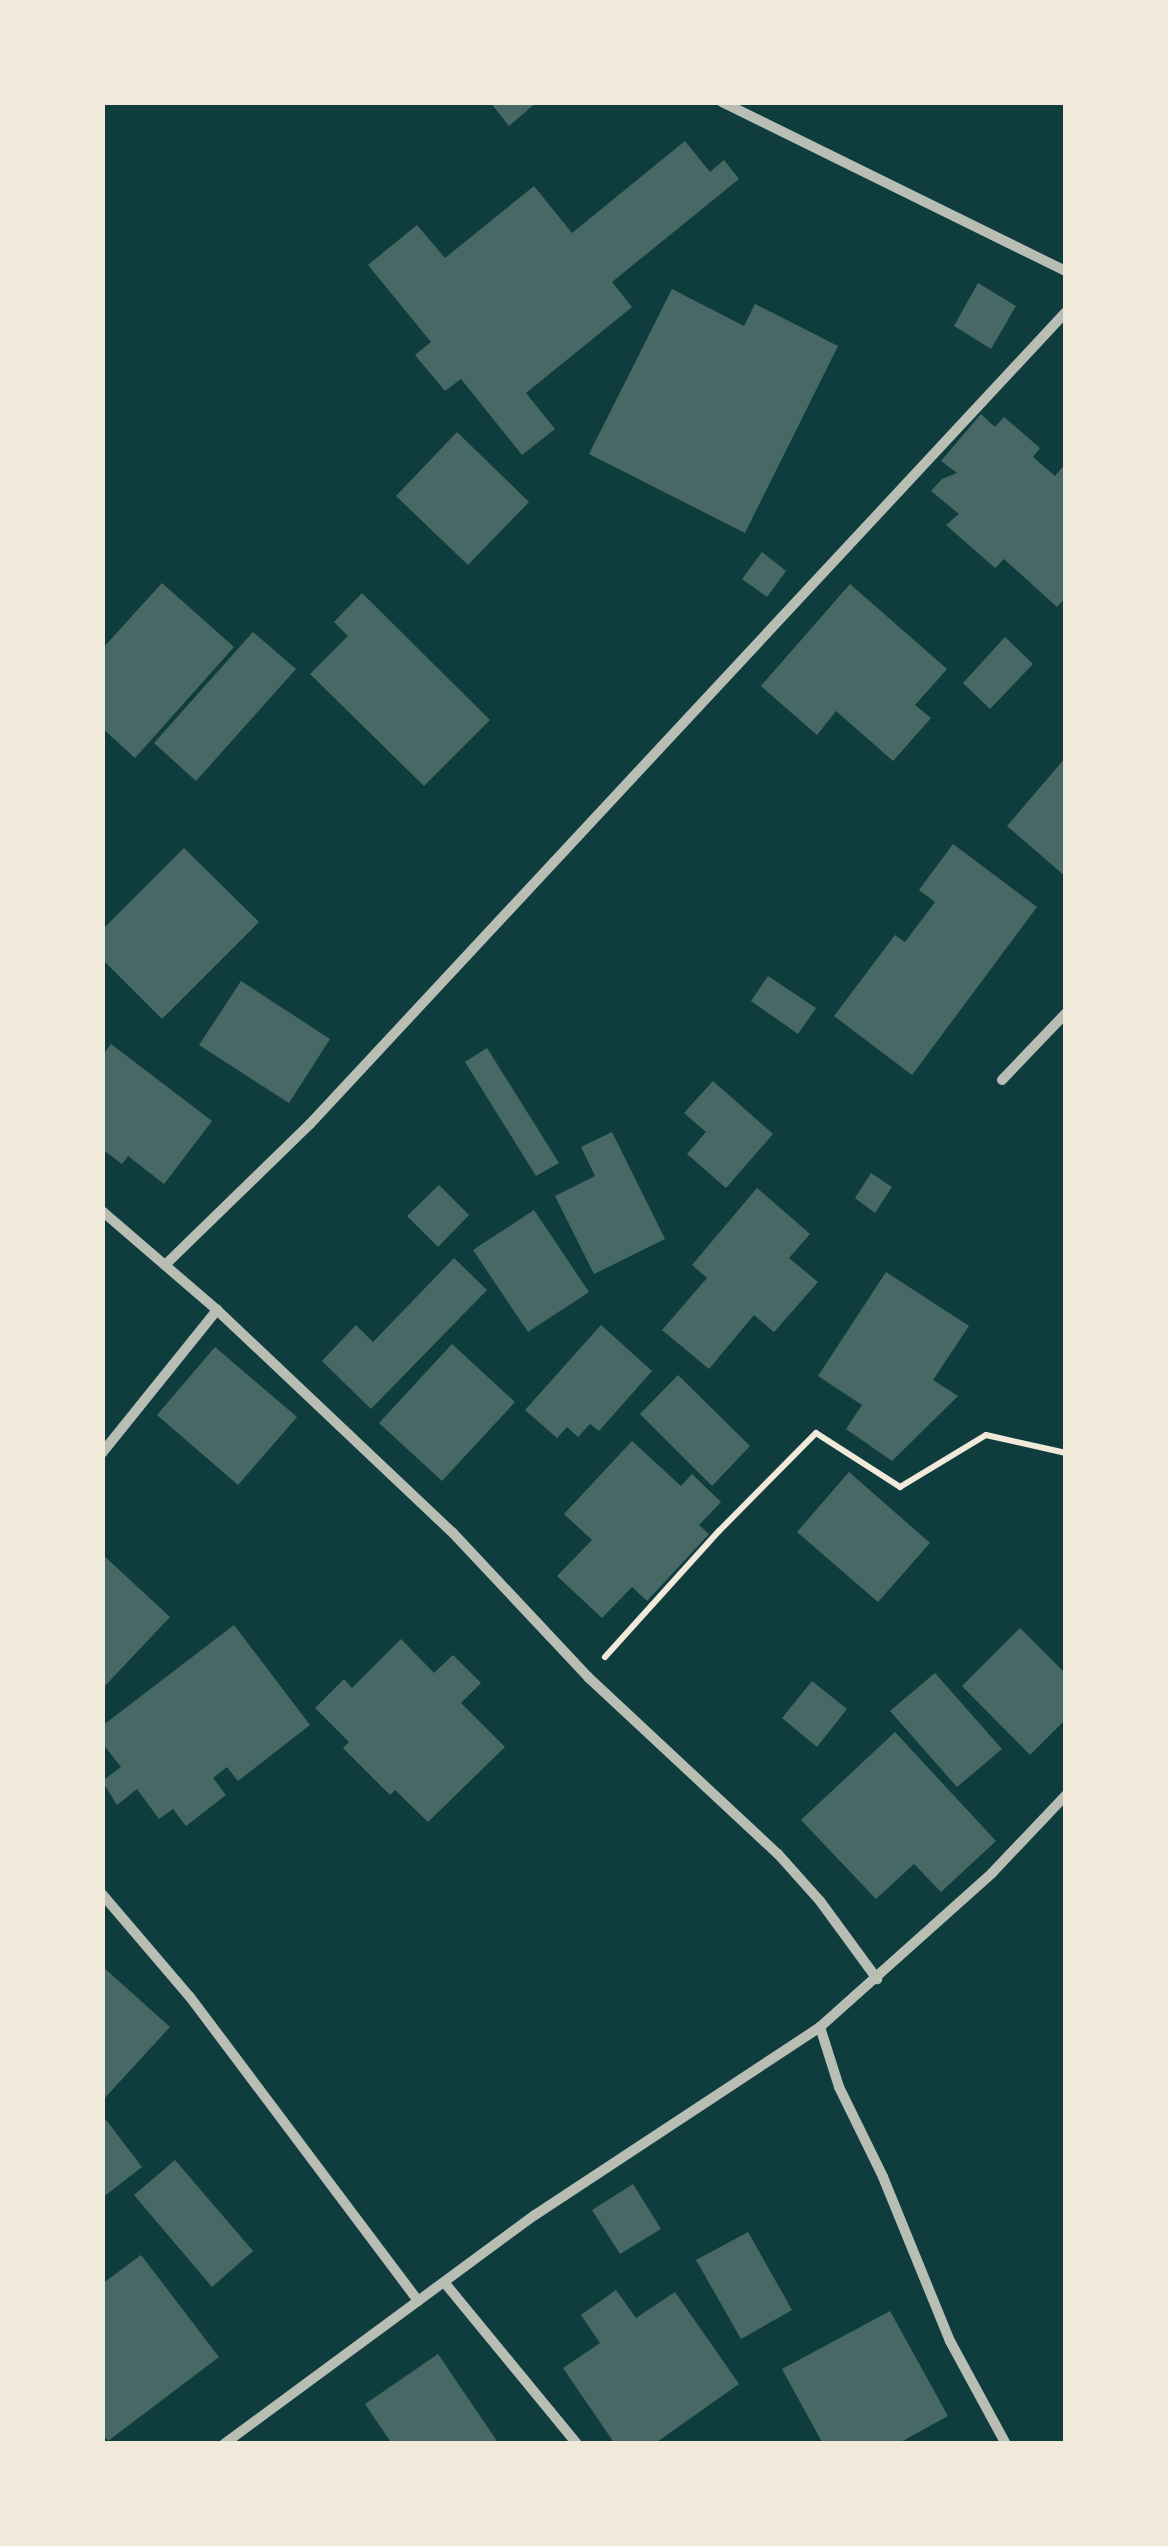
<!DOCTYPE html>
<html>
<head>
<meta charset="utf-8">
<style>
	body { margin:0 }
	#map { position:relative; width:1168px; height:2546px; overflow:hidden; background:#0f3d3e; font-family:Quicksand,sans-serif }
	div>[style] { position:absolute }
	.building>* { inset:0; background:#486865 }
	.path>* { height:6px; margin:-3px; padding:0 3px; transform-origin:3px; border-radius:3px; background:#f1e9da }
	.minor>* { height:10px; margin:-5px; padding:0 5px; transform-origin:5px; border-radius:5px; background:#b8beb3 }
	span { translate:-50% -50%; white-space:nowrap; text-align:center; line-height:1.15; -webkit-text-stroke:9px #f1e9da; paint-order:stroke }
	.frame { position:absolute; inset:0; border:105px solid #f1e9da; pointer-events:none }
</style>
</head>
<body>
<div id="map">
	<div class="building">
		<div style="clip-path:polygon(490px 102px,537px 102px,509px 126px)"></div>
		<div style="clip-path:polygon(685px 141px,710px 172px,724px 160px,739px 179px,612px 282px,632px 307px,526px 393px,555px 429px,522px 455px,461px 379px,445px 391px,415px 355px,431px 342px,368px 265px,417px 225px,445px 258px,534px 186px,572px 233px)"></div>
		<div style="clip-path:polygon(978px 283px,1016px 306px,991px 349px,954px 326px)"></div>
		<div style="clip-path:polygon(672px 289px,744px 326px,755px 304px,838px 346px,745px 533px,589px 454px)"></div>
		<div style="clip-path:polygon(981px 414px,995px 427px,1004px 417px,1040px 448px,1033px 457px,1055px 476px,1066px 463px,1066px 597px,1057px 607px,1004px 559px,995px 568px,946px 525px,959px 514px,931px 491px,942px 479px,957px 473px,941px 461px)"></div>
		<div style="clip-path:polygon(457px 432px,529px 502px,468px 565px,396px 496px)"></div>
		<div style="clip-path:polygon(762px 552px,786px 571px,767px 597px,742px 579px)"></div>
		<div style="clip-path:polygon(162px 583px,234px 647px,135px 758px,102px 728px,102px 649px)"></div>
		<div style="clip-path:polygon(850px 584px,947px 669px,915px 705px,931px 718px,893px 761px,836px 711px,817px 735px,761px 686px)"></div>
		<div style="clip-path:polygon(362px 593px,490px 720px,424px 786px,310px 674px,348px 636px,334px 622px)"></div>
		<div style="clip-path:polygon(253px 632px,296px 669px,196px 781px,154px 743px)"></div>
		<div style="clip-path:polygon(1005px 637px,1033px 664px,990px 709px,963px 683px)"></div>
		<div style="clip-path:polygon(1066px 757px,1066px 877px,1007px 826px)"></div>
		<div style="clip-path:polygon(953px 844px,1037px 907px,912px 1075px,834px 1016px,895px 935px,905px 942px,935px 902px,919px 890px)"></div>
		<div style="clip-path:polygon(184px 848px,259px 922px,162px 1019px,102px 959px,102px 930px)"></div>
		<div style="clip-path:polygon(768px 976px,816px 1008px,798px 1034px,751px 1001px)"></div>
		<div style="clip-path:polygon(241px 981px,330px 1039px,289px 1103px,199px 1045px)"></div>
		<div style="clip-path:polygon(111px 1044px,212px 1121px,164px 1184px,128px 1156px,122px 1164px,102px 1149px,102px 1056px)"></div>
		<div style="clip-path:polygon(487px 1048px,559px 1163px,536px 1176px,465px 1062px)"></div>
		<div style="clip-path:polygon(713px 1081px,773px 1134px,726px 1188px,687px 1154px,706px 1132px,684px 1113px)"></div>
		<div style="clip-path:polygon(612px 1132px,665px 1239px,594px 1274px,555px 1196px,595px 1176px,581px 1147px)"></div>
		<div style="clip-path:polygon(871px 1173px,892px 1187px,875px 1213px,855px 1198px)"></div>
		<div style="clip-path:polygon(439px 1185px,469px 1215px,438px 1247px,407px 1216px)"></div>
		<div style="clip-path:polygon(757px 1188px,810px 1234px,789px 1258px,818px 1282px,774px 1332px,754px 1315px,709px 1369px,662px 1330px,707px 1278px,692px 1265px)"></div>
		<div style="clip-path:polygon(534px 1210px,589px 1292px,528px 1332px,473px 1250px)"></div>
		<div style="clip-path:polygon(454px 1258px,487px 1290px,371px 1409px,322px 1361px,356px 1325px,373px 1342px)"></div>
		<div style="clip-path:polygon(886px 1272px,969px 1326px,933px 1380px,958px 1396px,892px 1461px,846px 1429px,862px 1405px,818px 1376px)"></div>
		<div style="clip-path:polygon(601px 1325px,652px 1371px,599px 1431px,590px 1424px,578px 1437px,567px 1427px,557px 1438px,525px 1410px)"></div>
		<div style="clip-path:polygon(452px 1344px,515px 1402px,442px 1481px,379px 1423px)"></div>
		<div style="clip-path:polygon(215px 1347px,297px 1417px,238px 1485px,157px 1415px)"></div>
		<div style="clip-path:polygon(678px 1375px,750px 1446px,712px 1486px,640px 1414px)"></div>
		<div style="clip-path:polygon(632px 1441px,681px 1486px,692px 1474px,721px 1502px,699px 1525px,709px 1534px,647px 1601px,632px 1587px,602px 1618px,557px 1576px,592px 1540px,564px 1514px)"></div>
		<div style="clip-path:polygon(849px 1472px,930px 1543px,878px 1602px,797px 1532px)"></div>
		<div style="clip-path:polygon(102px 1554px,170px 1617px,102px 1689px)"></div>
		<div style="clip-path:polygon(234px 1625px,310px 1725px,238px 1781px,227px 1767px,213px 1778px,226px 1795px,186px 1826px,173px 1809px,159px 1819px,137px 1789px,117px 1805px,102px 1781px,121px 1767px,102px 1743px,102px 1726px)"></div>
		<div style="clip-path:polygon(1020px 1628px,1066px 1674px,1066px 1719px,1030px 1755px,962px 1686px)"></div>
		<div style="clip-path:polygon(401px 1639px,434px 1673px,453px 1655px,481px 1683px,461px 1703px,505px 1747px,428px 1822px,395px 1790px,390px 1795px,343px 1748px,349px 1742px,315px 1708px,344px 1679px,352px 1688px)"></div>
		<div style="clip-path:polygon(935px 1673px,1002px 1749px,957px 1787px,890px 1711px)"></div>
		<div style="clip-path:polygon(812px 1681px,847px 1709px,817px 1747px,782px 1718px)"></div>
		<div style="clip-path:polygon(895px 1732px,996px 1841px,941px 1892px,914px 1864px,876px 1899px,801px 1820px)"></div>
		<div style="clip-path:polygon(102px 1966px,170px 2027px,102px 2101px)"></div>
		<div style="clip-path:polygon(106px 2120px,142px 2167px,102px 2198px,102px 2122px)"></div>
		<div style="clip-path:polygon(175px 2160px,253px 2251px,212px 2287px,134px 2195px)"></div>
		<div style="clip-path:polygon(633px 2184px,661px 2229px,620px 2254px,592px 2210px)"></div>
		<div style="clip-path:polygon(748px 2232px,792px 2310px,741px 2339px,696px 2260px)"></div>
		<div style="clip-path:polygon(141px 2255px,219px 2357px,108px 2441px,102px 2434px,102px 2284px)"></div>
		<div style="clip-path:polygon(616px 2290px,636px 2318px,675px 2292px,739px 2384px,654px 2444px,615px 2444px,563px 2368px,600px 2343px,581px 2315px)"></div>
		<div style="clip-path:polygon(890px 2311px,948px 2416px,897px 2444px,823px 2444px,782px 2369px)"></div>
		<div style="clip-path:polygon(438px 2354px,499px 2444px,392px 2444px,365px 2404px)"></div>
	</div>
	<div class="path">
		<div style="left:605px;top:1657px;width:170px;rotate:-47.9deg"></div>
		<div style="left:719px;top:1531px;width:138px;rotate:-45.3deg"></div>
		<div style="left:816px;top:1433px;width:100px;rotate:32.7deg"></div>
		<div style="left:900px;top:1487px;width:100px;rotate:-31.2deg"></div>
		<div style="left:986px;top:1435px;width:82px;rotate:12.7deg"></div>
	</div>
	<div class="minor">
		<div style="left:722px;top:102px;width:383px;rotate:26.2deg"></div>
		<div style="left:1002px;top:1080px;width:93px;rotate:-46.3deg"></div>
		<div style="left:102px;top:1211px;width:152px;rotate:40.7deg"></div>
		<div style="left:217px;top:1310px;width:323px;rotate:43.4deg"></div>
		<div style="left:452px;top:1532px;width:199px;rotate:46.8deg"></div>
		<div style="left:588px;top:1677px;width:260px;rotate:43deg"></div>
		<div style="left:778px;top:1854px;width:63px;rotate:48.2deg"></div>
		<div style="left:820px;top:1901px;width:97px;rotate:53.8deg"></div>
		<div style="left:165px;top:1265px;width:202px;rotate:-44.2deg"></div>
		<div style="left:310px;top:1124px;width:1109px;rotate:-47.05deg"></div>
		<div style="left:102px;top:1453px;width:184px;rotate:-51.2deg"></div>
		<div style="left:102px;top:1894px;width:135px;rotate:49.5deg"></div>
		<div style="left:190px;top:1997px;width:380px;rotate:53.1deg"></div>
		<div style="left:820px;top:2027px;width:63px;rotate:72.4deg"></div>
		<div style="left:839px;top:2087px;width:100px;rotate:63.9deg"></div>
		<div style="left:883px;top:2177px;width:177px;rotate:67.8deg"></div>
		<div style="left:950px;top:2341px;width:117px;rotate:61.5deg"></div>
		<div style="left:444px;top:2282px;width:210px;rotate:50.6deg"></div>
		<div style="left:224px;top:2444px;width:386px;rotate:-36.4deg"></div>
		<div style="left:535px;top:2215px;width:341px;rotate:-33.4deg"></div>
		<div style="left:820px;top:2027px;width:231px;rotate:-41.8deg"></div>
		<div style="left:992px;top:1873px;width:108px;rotate:-46.5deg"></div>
	</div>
	<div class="frame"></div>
</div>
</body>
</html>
